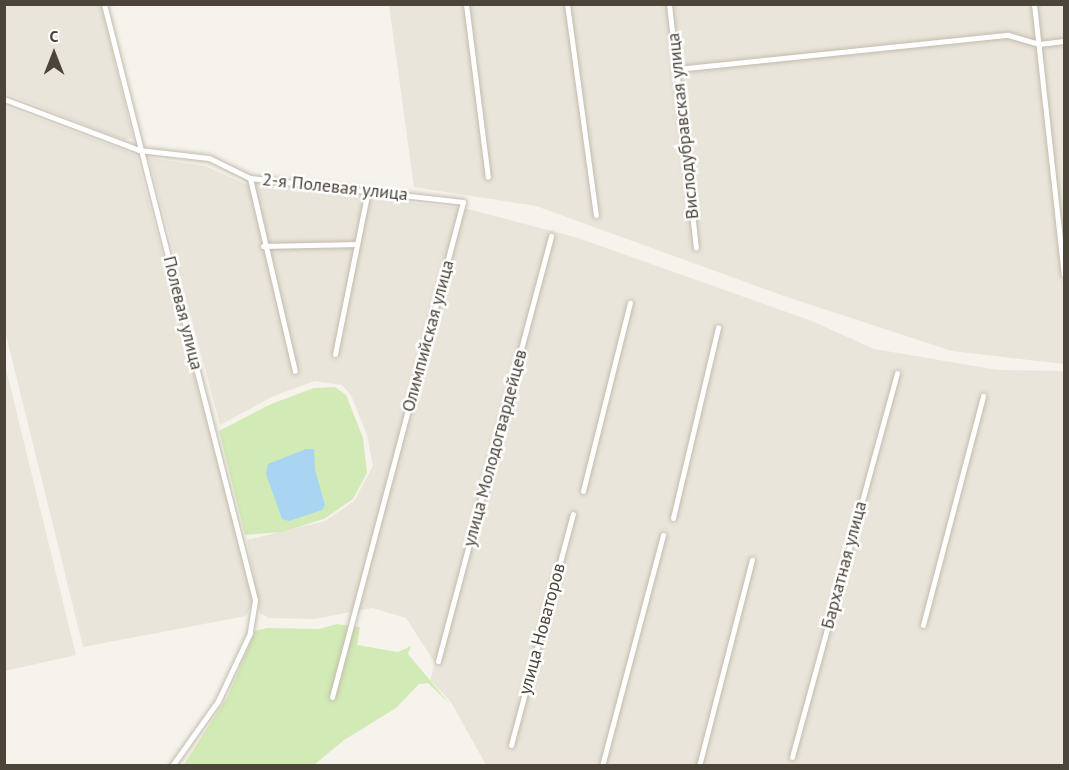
<!DOCTYPE html>
<html>
<head>
<meta charset="utf-8">
<style>
	body { margin:0 }
	#map { position:relative; width:1069px; height:770px; overflow:hidden; background:#f6f3ec; font-family:"PT Sans",sans-serif }
	div>[style] { position:absolute }
	.residential>* { inset:0; background:#eae5da }
	.green>* { inset:0; background:#d2eab5 }
	.water>* { inset:0; background:#a9d4f2 }
	.roads { filter:drop-shadow(0 0 2px #c2bbae) drop-shadow(0 0 2px #c2bbae) }
	.minor>* { height:5px; margin:-2.5px; padding:0 2.5px; transform-origin:2.5px; border-radius:2.5px; background:#fff }
	span { translate:-50% -50%; white-space:nowrap; text-align:center; line-height:1.15; -webkit-text-stroke:5px #fff; paint-order:stroke }
	.street-label { font-size:18px; color:#4b4439 }
	.frame { position:absolute; inset:0; border:6px solid #4b4439; pointer-events:none }
	.north { position:absolute; left:24px; top:24px; width:60px; height:60px; -webkit-text-stroke:4px #fff; paint-order:stroke; rotate:0deg; font-size:16px; font-weight:700; line-height:24px; text-align:center; color:#4b4439 }
	.north::after { content:''; display:block; margin:auto; width:21px; height:27px; background:#4b4439; clip-path:polygon(50% 0,100% 100%,50% 72%,0 100%) }
</style>
</head>
<body>
<div id="map">
	<div class="residential">
		<div style="clip-path:polygon(4px 5px,101px 5px,133px 138px,124px 140px,5px 93px)"></div>
		<div style="clip-path:polygon(389px 5px,1064px 5px,1064px 364px,952px 351px,784px 296px,536px 206px,414px 187px)"></div>
		<div style="clip-path:polygon(4px 106px,136px 155px,254px 599px,246px 616px,83px 647px,5px 331px)"></div>
		<div style="clip-path:polygon(149px 158px,205px 166px,245px 184px,468px 209px,578px 238px,812px 321px,874px 349px,998px 370px,1064px 371px,1064px 765px,486px 765px,451px 702px,430px 680px,435px 663px,406px 618px,372px 608px,314px 619px,269px 618px,260px 613px,247px 540px,325px 521px,354px 501px,373px 466px,367px 435px,351px 395px,342px 385px,315px 381px,274px 396px,220px 425px)"></div>
		<div style="clip-path:polygon(5px 365px,76px 655px,5px 671px,4px 671px)"></div>
	</div>
	<div class="green">
		<div style="clip-path:polygon(335px 387px,346px 395px,363px 438px,367px 473px,353px 499px,324px 519px,282px 532px,245px 535px,219px 431px,271px 404px,314px 388px)"></div>
		<div style="clip-path:polygon(337px 624px,360px 627px,357px 645px,398px 652px,411px 646px,408px 654px,449px 703px,428px 683px,419px 684px,396px 708px,344px 740px,314px 765px,183px 766px,228px 696px,255px 631px,267px 628px,319px 629px)"></div>
	</div>
	<div class="water">
		<div style="clip-path:polygon(306px 449px,314px 449px,315px 470px,325px 505px,322px 510px,289px 521px,282px 519px,266px 474px,268px 464px)"></div>
	</div>
	<div class="roads">
		<div class="minor">
			<div style="left:104px;top:4px;width:615px;rotate:75.78deg"></div>
			<div style="left:255px;top:600px;width:33px;rotate:99deg"></div>
			<div style="left:250px;top:633px;width:75px;rotate:115.2deg"></div>
			<div style="left:218px;top:701px;width:80px;rotate:125.3deg"></div>
			<div style="left:466px;top:4px;width:174px;rotate:82.8deg"></div>
			<div style="left:567px;top:4px;width:213px;rotate:82.2deg"></div>
			<div style="left:669px;top:4px;width:245px;rotate:83.7deg"></div>
			<div style="left:1034px;top:4px;width:272px;rotate:83.7deg"></div>
			<div style="left:677px;top:69px;width:333px;rotate:-5.9deg"></div>
			<div style="left:1008px;top:35px;width:32px;rotate:16deg"></div>
			<div style="left:1039px;top:44px;width:25px;rotate:-7deg"></div>
			<div style="left:4px;top:99px;width:144px;rotate:20.7deg"></div>
			<div style="left:139px;top:150px;width:70px;rotate:6.5deg"></div>
			<div style="left:209px;top:158px;width:46px;rotate:26deg"></div>
			<div style="left:250px;top:178px;width:214px;rotate:6.4deg"></div>
			<div style="left:463px;top:202px;width:512px;rotate:104.82deg"></div>
			<div style="left:250px;top:178px;width:198px;rotate:76.9deg"></div>
			<div style="left:263px;top:246px;width:94px;rotate:-1.2deg"></div>
			<div style="left:335px;top:354px;width:167px;rotate:-78.6deg"></div>
			<div style="left:583px;top:491px;width:194px;rotate:-76deg"></div>
			<div style="left:673px;top:518px;width:196px;rotate:-76.7deg"></div>
			<div style="left:923px;top:625px;width:237px;rotate:-75.3deg"></div>
			<div style="left:438px;top:661px;width:440px;rotate:-75.1deg"></div>
			<div style="left:511px;top:745px;width:239px;rotate:-75deg"></div>
			<div style="left:792px;top:757px;width:398px;rotate:-74.7deg"></div>
			<div style="left:602px;top:766px;width:239px;rotate:-75.2deg"></div>
			<div style="left:699px;top:766px;width:213px;rotate:-75.6deg"></div>
		</div>
	</div>
	<div class="street-label">
		<span style="left:683px;top:126px;rotate:-96deg">Вислодубравская улица</span>
		<span style="left:335px;top:187px;rotate:6deg">2-я Полевая улица</span>
		<span style="left:183px;top:313px;rotate:76deg">Полевая улица</span>
		<span style="left:428px;top:336px;rotate:-75deg">Олимпийская улица</span>
		<span style="left:495px;top:448px;rotate:-75deg">улица Молодогвардейцев</span>
		<span style="left:844px;top:565px;rotate:-75deg">Бархатная улица</span>
		<span style="left:542px;top:629px;rotate:-75deg">улица Новаторов</span>
	</div>
	<div class="frame"></div>
	<div class="north">С</div>
</div>
</body>
</html>
